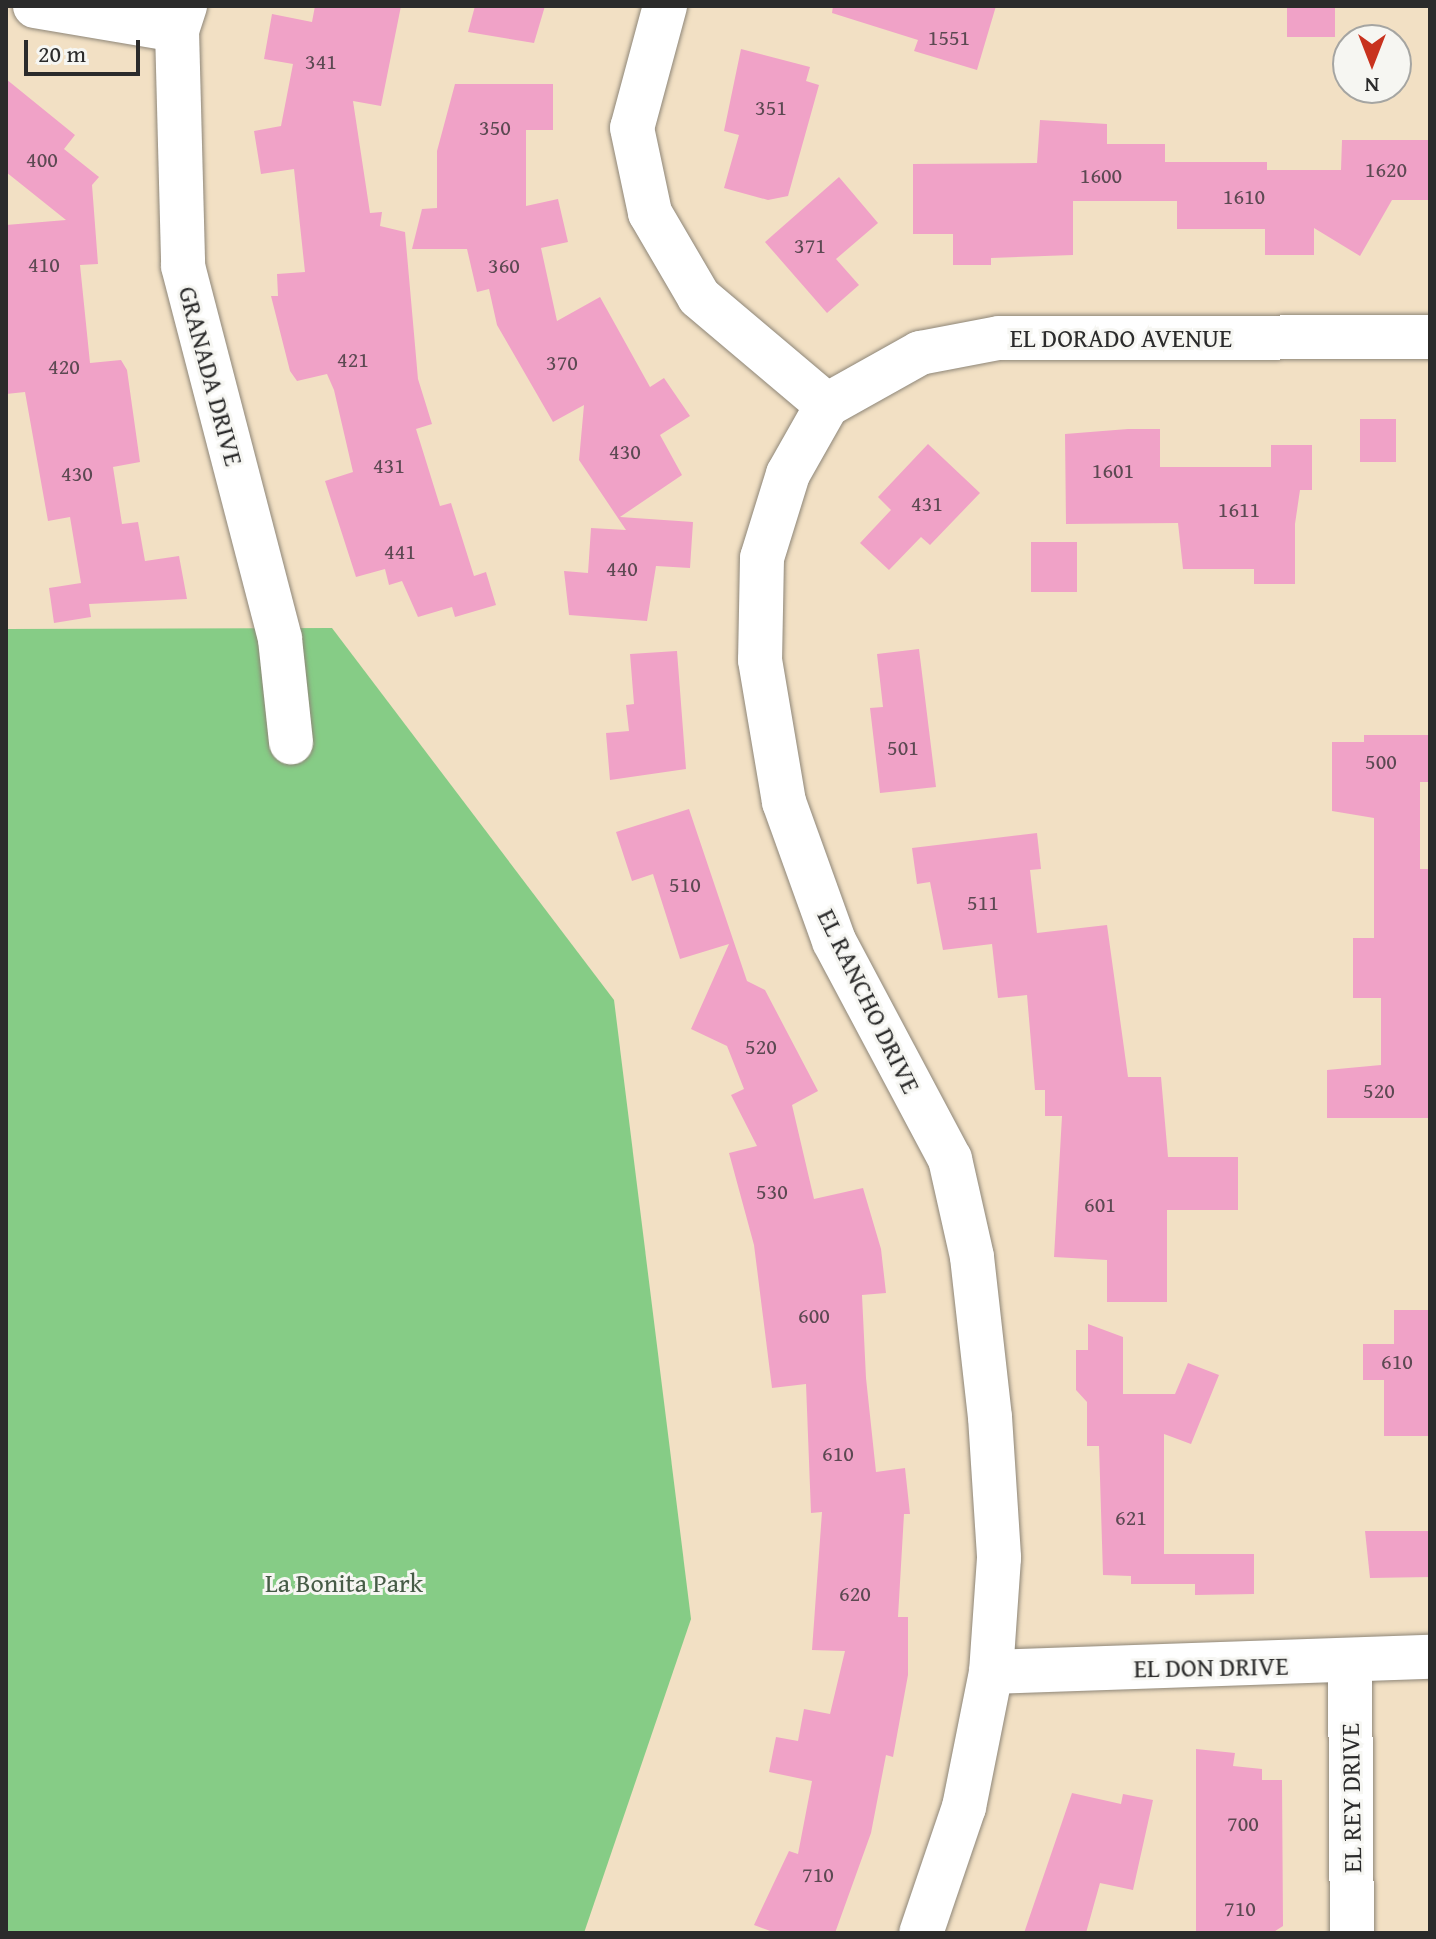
<!DOCTYPE html>
<html>
<head>
<meta charset="utf-8">
<style>
	body { margin:0 }
	#map { position:relative; width:1436px; height:1939px; overflow:hidden; background:#f2e0c4; font-family:"Gentium Book Plus",serif }
	div>[style] { position:absolute }
	.green>* { inset:0; background:#86cc86 }
	.building>* { inset:0; background:#f0a2c7 }
	.roads { filter:drop-shadow(0 0 2px #8e8678) drop-shadow(0 0 2px #8e8678) }
	.minor>* { height:44px; margin:-22px; padding:0 22px; transform-origin:22px; border-radius:22px; background:#fff }
	span { translate:-50% -50%; white-space:nowrap; text-align:center; line-height:1.15; -webkit-text-stroke:6px #f6f6f2; paint-order:stroke }
	.number-label { font-size:22px; color:#5c4952 }
	.number-label span { -webkit-text-stroke-width:0 }
	.street-label { font-size:26px; color:#2b2b2b }
	.park-label { font-size:26px; color:#465b46 }
	.frame { position:absolute; inset:0; border:8px solid #2b2b2b; pointer-events:none }
	.north { position:absolute; left:1332px; top:24px; width:80px; height:80px; box-sizing:border-box; background:#f6f6f2; border:2px solid #a5a5a2; border-radius:50%; rotate:180deg; font-size:22px; font-weight:700; line-height:32px; text-align:center; color:#2b2b2b }
	.north::after { content:''; display:block; margin:auto; width:28px; height:36px; background:#c8321e; clip-path:polygon(50% 0,100% 100%,50% 72%,0 100%) }
	.scale { position:absolute; left:24px; top:40px; width:116px; height:36px; box-sizing:border-box; border:4px solid #2b2b2b; border-top:0; padding-left:10px; font-size:24px; line-height:28px; white-space:nowrap; color:#2b2b2b; -webkit-text-stroke:6px #f6f6f2; paint-order:stroke }
</style>
</head>
<body>
<div id="map">
	<div class="green">
		<div style="clip-path:polygon(332px 628px,614px 1000px,691px 1619px,584px 1933px,6px 1933px,6px 629px)"></div>
	</div>
	<div class="building">
		<div style="clip-path:polygon(315px 6px,401px 6px,381px 106px,353px 101px,370px 213px,382px 212px,380px 226px,405px 232px,418px 379px,432px 424px,416px 429px,440px 506px,451px 503px,474px 576px,486px 572px,496px 605px,455px 617px,452px 607px,418px 617px,402px 581px,389px 585px,385px 569px,356px 577px,325px 481px,353px 472px,334px 390px,327px 374px,297px 381px,290px 371px,271px 296px,278px 296px,277px 274px,305px 272px,294px 169px,261px 174px,254px 131px,281px 126px,293px 64px,264px 59px,272px 14px,312px 22px)"></div>
		<div style="clip-path:polygon(475px 6px,545px 6px,534px 43px,468px 32px)"></div>
		<div style="clip-path:polygon(833px 6px,996px 6px,977px 70px,914px 51px,918px 40px,832px 13px)"></div>
		<div style="clip-path:polygon(1287px 6px,1335px 6px,1335px 37px,1287px 37px)"></div>
		<div style="clip-path:polygon(741px 49px,810px 67px,806px 81px,819px 85px,788px 196px,768px 200px,724px 188px,739px 135px,724px 131px)"></div>
		<div style="clip-path:polygon(6px 79px,75px 135px,64px 149px,99px 177px,92px 185px,98px 264px,80px 265px,90px 363px,121px 360px,127px 370px,140px 462px,113px 467px,122px 524px,138px 522px,145px 561px,179px 556px,187px 599px,89px 604px,91px 617px,54px 623px,49px 588px,81px 583px,70px 517px,48px 521px,25px 392px,6px 394px,6px 225px,66px 220px,6px 172px)"></div>
		<div style="clip-path:polygon(455px 84px,553px 84px,553px 130px,526px 130px,526px 206px,558px 199px,568px 242px,541px 248px,557px 321px,600px 297px,650px 387px,664px 378px,690px 416px,660px 435px,682px 475px,620px 517px,693px 522px,690px 568px,656px 566px,647px 621px,569px 615px,564px 571px,588px 573px,591px 528px,626px 530px,579px 460px,584px 405px,553px 422px,497px 325px,489px 289px,477px 292px,467px 249px,412px 249px,422px 209px,437px 208px,437px 151px)"></div>
		<div style="clip-path:polygon(1040px 120px,1107px 124px,1107px 144px,1165px 144px,1165px 162px,1267px 162px,1267px 170px,1341px 170px,1342px 140px,1430px 140px,1430px 200px,1392px 200px,1360px 256px,1314px 228px,1314px 255px,1265px 255px,1265px 229px,1177px 229px,1177px 201px,1073px 201px,1073px 255px,991px 258px,991px 265px,953px 265px,953px 234px,913px 234px,913px 164px,1037px 163px)"></div>
		<div style="clip-path:polygon(839px 177px,878px 223px,836px 259px,859px 285px,827px 313px,765px 242px)"></div>
		<div style="clip-path:polygon(1360px 419px,1396px 419px,1396px 462px,1360px 462px)"></div>
		<div style="clip-path:polygon(1128px 429px,1160px 429px,1160px 467px,1271px 467px,1271px 445px,1312px 445px,1312px 490px,1300px 490px,1295px 524px,1295px 584px,1254px 584px,1254px 569px,1183px 569px,1178px 523px,1066px 524px,1065px 434px)"></div>
		<div style="clip-path:polygon(928px 444px,980px 493px,930px 545px,921px 537px,889px 570px,860px 543px,891px 510px,878px 497px)"></div>
		<div style="clip-path:polygon(1031px 542px,1077px 542px,1077px 592px,1031px 592px)"></div>
		<div style="clip-path:polygon(919px 649px,936px 787px,880px 793px,870px 708px,883px 707px,877px 654px)"></div>
		<div style="clip-path:polygon(677px 651px,686px 769px,610px 780px,606px 733px,629px 731px,626px 705px,634px 704px,630px 654px)"></div>
		<div style="clip-path:polygon(1364px 735px,1430px 735px,1430px 782px,1420px 782px,1420px 869px,1430px 869px,1430px 1118px,1327px 1118px,1327px 1070px,1381px 1065px,1381px 998px,1353px 998px,1353px 938px,1374px 938px,1374px 818px,1332px 811px,1332px 742px,1364px 742px)"></div>
		<div style="clip-path:polygon(689px 809px,747px 981px,765px 990px,818px 1091px,792px 1105px,814px 1199px,863px 1188px,881px 1249px,886px 1293px,862px 1295px,866px 1378px,876px 1472px,905px 1468px,910px 1514px,904px 1514px,898px 1617px,908px 1617px,908px 1675px,893px 1757px,886px 1755px,871px 1833px,835px 1933px,776px 1933px,754px 1925px,789px 1851px,798px 1854px,812px 1781px,769px 1772px,776px 1737px,798px 1741px,804px 1709px,830px 1714px,845px 1651px,812px 1650px,822px 1512px,811px 1513px,806px 1384px,772px 1388px,754px 1245px,729px 1153px,757px 1146px,731px 1095px,744px 1089px,727px 1046px,691px 1029px,729px 944px,680px 959px,653px 874px,632px 881px,616px 832px)"></div>
		<div style="clip-path:polygon(1037px 833px,1041px 869px,1030px 870px,1037px 933px,1107px 925px,1128px 1077px,1161px 1077px,1168px 1157px,1238px 1157px,1238px 1210px,1167px 1210px,1167px 1302px,1107px 1302px,1107px 1260px,1054px 1257px,1062px 1116px,1045px 1116px,1045px 1090px,1035px 1090px,1027px 995px,998px 998px,992px 944px,943px 950px,930px 882px,917px 884px,912px 848px)"></div>
		<div style="clip-path:polygon(1394px 1310px,1430px 1310px,1430px 1436px,1384px 1436px,1384px 1380px,1363px 1380px,1363px 1344px,1394px 1344px)"></div>
		<div style="clip-path:polygon(1088px 1324px,1123px 1337px,1123px 1394px,1175px 1394px,1188px 1363px,1219px 1375px,1191px 1444px,1164px 1434px,1164px 1554px,1254px 1554px,1254px 1594px,1195px 1595px,1195px 1584px,1131px 1584px,1131px 1576px,1103px 1575px,1099px 1446px,1087px 1446px,1087px 1402px,1076px 1390px,1076px 1350px,1088px 1350px)"></div>
		<div style="clip-path:polygon(1365px 1531px,1430px 1531px,1430px 1577px,1370px 1578px)"></div>
		<div style="clip-path:polygon(1196px 1749px,1235px 1753px,1233px 1766px,1262px 1769px,1262px 1780px,1282px 1780px,1283px 1926px,1272px 1933px,1196px 1933px)"></div>
		<div style="clip-path:polygon(1072px 1793px,1121px 1804px,1123px 1794px,1153px 1800px,1133px 1890px,1100px 1883px,1086px 1933px,1024px 1933px)"></div>
	</div>
	<div class="roads">
		<div class="minor">
			<div style="left:35px;top:6px;width:144px;rotate:9.6deg"></div>
			<div style="left:185px;top:6px;width:25px;rotate:108deg"></div>
			<div style="left:177px;top:30px;width:236px;rotate:88.5deg"></div>
			<div style="left:183px;top:266px;width:385px;rotate:75.4deg"></div>
			<div style="left:280px;top:639px;width:104px;rotate:83.9deg"></div>
			<div style="left:665px;top:6px;width:126px;rotate:105.1deg"></div>
			<div style="left:632px;top:128px;width:87px;rotate:78deg"></div>
			<div style="left:650px;top:213px;width:97px;rotate:59.7deg"></div>
			<div style="left:699px;top:297px;width:167px;rotate:40.2deg"></div>
			<div style="left:827px;top:405px;width:79px;rotate:119.5deg"></div>
			<div style="left:788px;top:474px;width:88px;rotate:107.2deg"></div>
			<div style="left:762px;top:558px;width:102px;rotate:91.1deg"></div>
			<div style="left:760px;top:660px;width:144px;rotate:80.4deg"></div>
			<div style="left:784px;top:802px;width:148px;rotate:70.2deg"></div>
			<div style="left:834px;top:941px;width:247px;rotate:62deg"></div>
			<div style="left:950px;top:1159px;width:100px;rotate:77.3deg"></div>
			<div style="left:972px;top:1257px;width:161px;rotate:83.6deg"></div>
			<div style="left:990px;top:1417px;width:141px;rotate:86.3deg"></div>
			<div style="left:999px;top:1558px;width:114px;rotate:94deg"></div>
			<div style="left:991px;top:1672px;width:138px;rotate:101.3deg"></div>
			<div style="left:964px;top:1807px;width:133px;rotate:108.8deg"></div>
			<div style="left:827px;top:405px;width:107px;rotate:-29.2deg"></div>
			<div style="left:920px;top:353px;width:80px;rotate:-10.8deg"></div>
			<div style="left:999px;top:338px;width:431px;rotate:-0.1deg"></div>
			<div style="left:1350px;top:1664px;width:269px;rotate:89.6deg"></div>
			<div style="left:991px;top:1672px;width:439px;rotate:-2deg"></div>
		</div>
	</div>
	<div class="number-label">
		<span style="left:949px;top:38px">1551</span>
		<span style="left:321px;top:62px">341</span>
		<span style="left:771px;top:108px">351</span>
		<span style="left:495px;top:128px">350</span>
		<span style="left:42px;top:160px">400</span>
		<span style="left:1386px;top:170px">1620</span>
		<span style="left:1101px;top:176px">1600</span>
		<span style="left:1244px;top:197px">1610</span>
		<span style="left:810px;top:246px">371</span>
		<span style="left:44px;top:265px">410</span>
		<span style="left:504px;top:266px">360</span>
		<span style="left:353px;top:360px">421</span>
		<span style="left:562px;top:363px">370</span>
		<span style="left:64px;top:367px">420</span>
		<span style="left:625px;top:452px">430</span>
		<span style="left:389px;top:466px">431</span>
		<span style="left:1113px;top:471px">1601</span>
		<span style="left:77px;top:474px">430</span>
		<span style="left:927px;top:504px">431</span>
		<span style="left:1239px;top:510px">1611</span>
		<span style="left:400px;top:552px">441</span>
		<span style="left:622px;top:569px">440</span>
		<span style="left:903px;top:748px">501</span>
		<span style="left:1381px;top:762px">500</span>
		<span style="left:685px;top:885px">510</span>
		<span style="left:983px;top:903px">511</span>
		<span style="left:761px;top:1047px">520</span>
		<span style="left:1379px;top:1091px">520</span>
		<span style="left:772px;top:1192px">530</span>
		<span style="left:1100px;top:1205px">601</span>
		<span style="left:814px;top:1316px">600</span>
		<span style="left:1397px;top:1362px">610</span>
		<span style="left:838px;top:1454px">610</span>
		<span style="left:1131px;top:1518px">621</span>
		<span style="left:855px;top:1594px">620</span>
		<span style="left:1243px;top:1824px">700</span>
		<span style="left:818px;top:1875px">710</span>
		<span style="left:1240px;top:1909px">710</span>
	</div>
	<div class="street-label">
		<span style="left:1121px;top:338px">EL DORADO AVENUE</span>
		<span style="left:211px;top:376px;rotate:75deg">GRANADA DRIVE</span>
		<span style="left:869px;top:1001px;rotate:64deg">EL RANCHO DRIVE</span>
		<span style="left:1211px;top:1667px;rotate:-1deg">EL DON DRIVE</span>
		<span style="left:1351px;top:1798px;rotate:-91deg">EL REY DRIVE</span>
	</div>
	<div class="park-label">
		<span style="left:344px;top:1583px">La Bonita Park</span>
	</div>
	<div class="frame"></div>
	<div class="north">N</div>
	<div class="scale">20 m</div>
</div>
</body>
</html>
